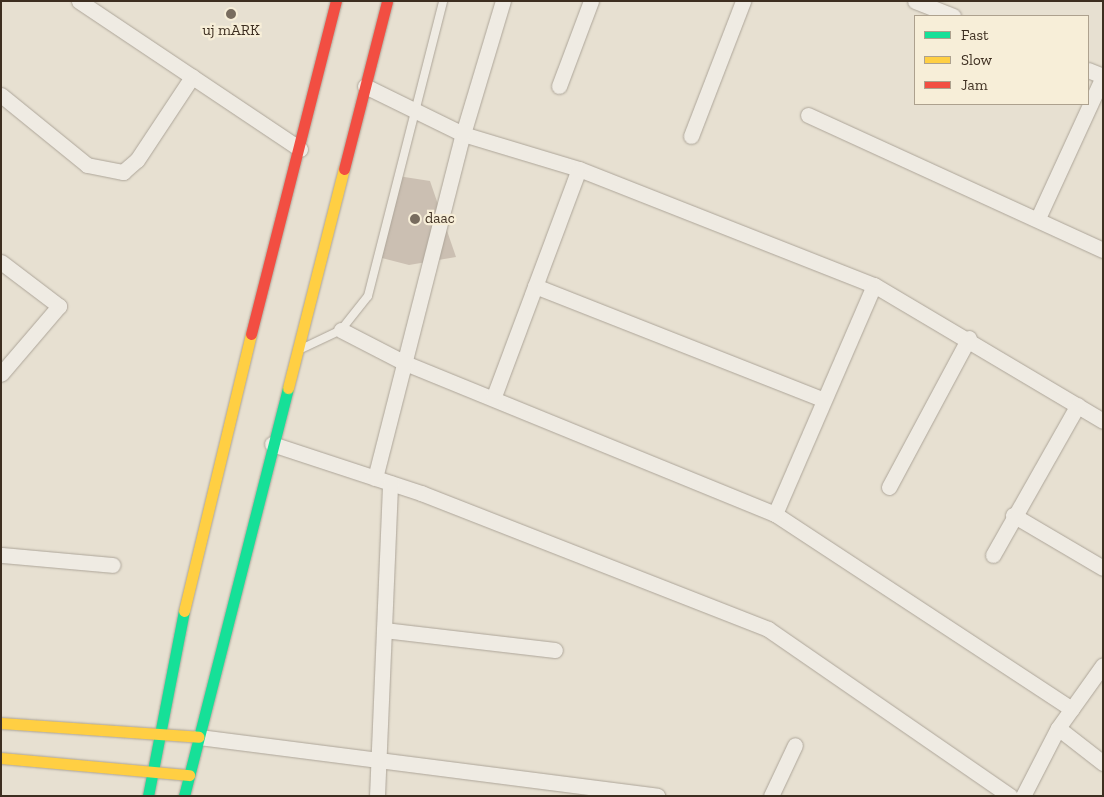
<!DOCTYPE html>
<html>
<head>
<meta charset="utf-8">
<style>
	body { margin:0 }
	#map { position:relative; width:1104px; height:797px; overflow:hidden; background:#e7e0d1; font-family:"Zilla Slab",serif }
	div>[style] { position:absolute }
	.building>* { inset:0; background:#cbbfb2 }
	.roads { filter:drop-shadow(0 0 1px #ada599) drop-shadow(0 0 1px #ada599) }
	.lane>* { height:8px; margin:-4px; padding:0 4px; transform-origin:4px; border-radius:4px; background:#efebe3 }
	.street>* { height:15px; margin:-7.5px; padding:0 7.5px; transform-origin:7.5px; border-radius:7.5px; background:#efebe3 }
	.fast>* { height:11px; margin:-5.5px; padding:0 5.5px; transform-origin:5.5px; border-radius:5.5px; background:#16e098 }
	.slow>* { height:11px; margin:-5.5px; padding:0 5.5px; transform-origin:5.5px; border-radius:5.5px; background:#ffcf43 }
	.jam>* { height:11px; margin:-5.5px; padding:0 5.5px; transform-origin:5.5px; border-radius:5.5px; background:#f24e42 }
	.dots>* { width:14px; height:14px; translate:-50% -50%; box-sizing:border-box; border:2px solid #f7eed8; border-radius:50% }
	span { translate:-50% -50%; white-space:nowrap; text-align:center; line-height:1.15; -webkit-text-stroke:4.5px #f7eed8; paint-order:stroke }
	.poi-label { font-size:15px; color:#3d2e20 }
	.left { translate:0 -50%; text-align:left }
	.frame { position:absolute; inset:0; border:2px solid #3d2e20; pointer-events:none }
	.legend { position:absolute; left:914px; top:15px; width:175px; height:90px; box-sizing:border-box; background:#f7eed8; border:1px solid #ada18e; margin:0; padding:6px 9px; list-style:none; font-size:15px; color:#3d2e20 }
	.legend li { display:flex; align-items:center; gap:10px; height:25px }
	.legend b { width:25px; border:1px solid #ada18e }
</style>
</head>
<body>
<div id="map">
	<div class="building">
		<div style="clip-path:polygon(398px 176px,430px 181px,456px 257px,409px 265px,378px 257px)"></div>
	</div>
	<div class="roads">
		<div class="lane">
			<div style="left:301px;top:349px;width:44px;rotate:-25.4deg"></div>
			<div style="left:341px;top:330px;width:43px;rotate:-51.5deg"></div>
			<div style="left:368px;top:296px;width:304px;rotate:-75.7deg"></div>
		</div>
		<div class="street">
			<div style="left:79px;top:1px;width:266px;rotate:33.8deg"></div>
			<div style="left:915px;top:1px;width:41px;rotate:21.5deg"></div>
			<div style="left:1088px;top:70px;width:16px;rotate:22deg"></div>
			<div style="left:365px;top:86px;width:109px;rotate:26.1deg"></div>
			<div style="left:463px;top:134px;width:121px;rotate:16.8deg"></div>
			<div style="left:579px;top:169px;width:317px;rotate:21.5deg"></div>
			<div style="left:874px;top:285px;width:266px;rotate:30.7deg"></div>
			<div style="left:559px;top:86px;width:91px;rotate:-69.4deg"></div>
			<div style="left:1px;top:95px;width:111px;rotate:39.1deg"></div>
			<div style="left:87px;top:165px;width:37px;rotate:11deg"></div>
			<div style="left:123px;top:172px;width:18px;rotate:-41deg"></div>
			<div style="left:137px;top:160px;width:100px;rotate:-56.5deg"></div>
			<div style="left:808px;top:115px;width:324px;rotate:24.6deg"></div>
			<div style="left:691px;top:136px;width:145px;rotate:-68.9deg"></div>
			<div style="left:1038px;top:218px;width:155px;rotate:-65.3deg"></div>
			<div style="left:1px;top:262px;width:73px;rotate:37.2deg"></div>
			<div style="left:59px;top:306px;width:89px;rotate:130.5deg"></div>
			<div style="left:535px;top:286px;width:308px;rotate:21.5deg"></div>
			<div style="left:341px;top:330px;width:72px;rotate:27.3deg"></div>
			<div style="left:405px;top:363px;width:400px;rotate:22.2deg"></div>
			<div style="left:775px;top:514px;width:355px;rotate:33.3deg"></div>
			<div style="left:494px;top:396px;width:242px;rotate:-69.5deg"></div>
			<div style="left:272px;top:444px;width:157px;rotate:18.2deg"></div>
			<div style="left:421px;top:493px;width:373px;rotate:21.4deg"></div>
			<div style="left:768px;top:629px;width:294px;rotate:34.6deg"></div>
			<div style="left:375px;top:478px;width:355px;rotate:-75.7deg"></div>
			<div style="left:463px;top:134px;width:139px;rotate:-73.3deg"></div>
			<div style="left:889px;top:487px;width:169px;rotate:-61.8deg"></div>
			<div style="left:775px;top:514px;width:249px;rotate:-66.6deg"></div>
			<div style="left:1013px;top:515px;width:104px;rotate:30.5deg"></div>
			<div style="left:1px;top:555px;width:112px;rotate:5.1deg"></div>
			<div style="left:993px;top:555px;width:172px;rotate:-60.5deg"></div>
			<div style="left:384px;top:630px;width:172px;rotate:6.7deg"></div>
			<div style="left:1058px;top:728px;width:57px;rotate:37.9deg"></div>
			<div style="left:199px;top:737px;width:462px;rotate:7.3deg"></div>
			<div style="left:377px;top:796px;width:313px;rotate:-87.6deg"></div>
			<div style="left:771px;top:796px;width:56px;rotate:-64.8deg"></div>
			<div style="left:1023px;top:796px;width:76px;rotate:-62.8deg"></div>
			<div style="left:1058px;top:728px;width:77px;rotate:-54.5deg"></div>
		</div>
		<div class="fast">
			<div style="left:148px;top:796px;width:188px;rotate:-79deg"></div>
			<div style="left:184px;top:796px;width:421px;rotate:-75.7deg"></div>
		</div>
		<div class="slow">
			<div style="left:288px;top:388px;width:226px;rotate:-75.7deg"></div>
			<div style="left:184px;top:611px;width:285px;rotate:-76.4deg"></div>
			<div style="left:1px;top:723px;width:198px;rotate:4deg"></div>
			<div style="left:1px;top:758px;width:189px;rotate:5.2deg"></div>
		</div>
		<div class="jam">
			<div style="left:344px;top:169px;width:173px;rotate:-75.6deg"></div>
			<div style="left:251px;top:334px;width:344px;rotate:-75.7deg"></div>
		</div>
	</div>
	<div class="dots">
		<div style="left:231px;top:14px;background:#786c5e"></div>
		<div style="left:415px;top:219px;background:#786c5e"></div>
	</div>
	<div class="poi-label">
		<span style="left:231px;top:31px">uj mARK</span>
		<span class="left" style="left:425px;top:219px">daac</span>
	</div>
	<div class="frame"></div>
	<ul class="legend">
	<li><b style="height:6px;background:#16e098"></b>Fast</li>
	<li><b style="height:6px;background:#ffcf43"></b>Slow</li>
	<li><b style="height:6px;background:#f24e42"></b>Jam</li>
	</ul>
</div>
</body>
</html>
